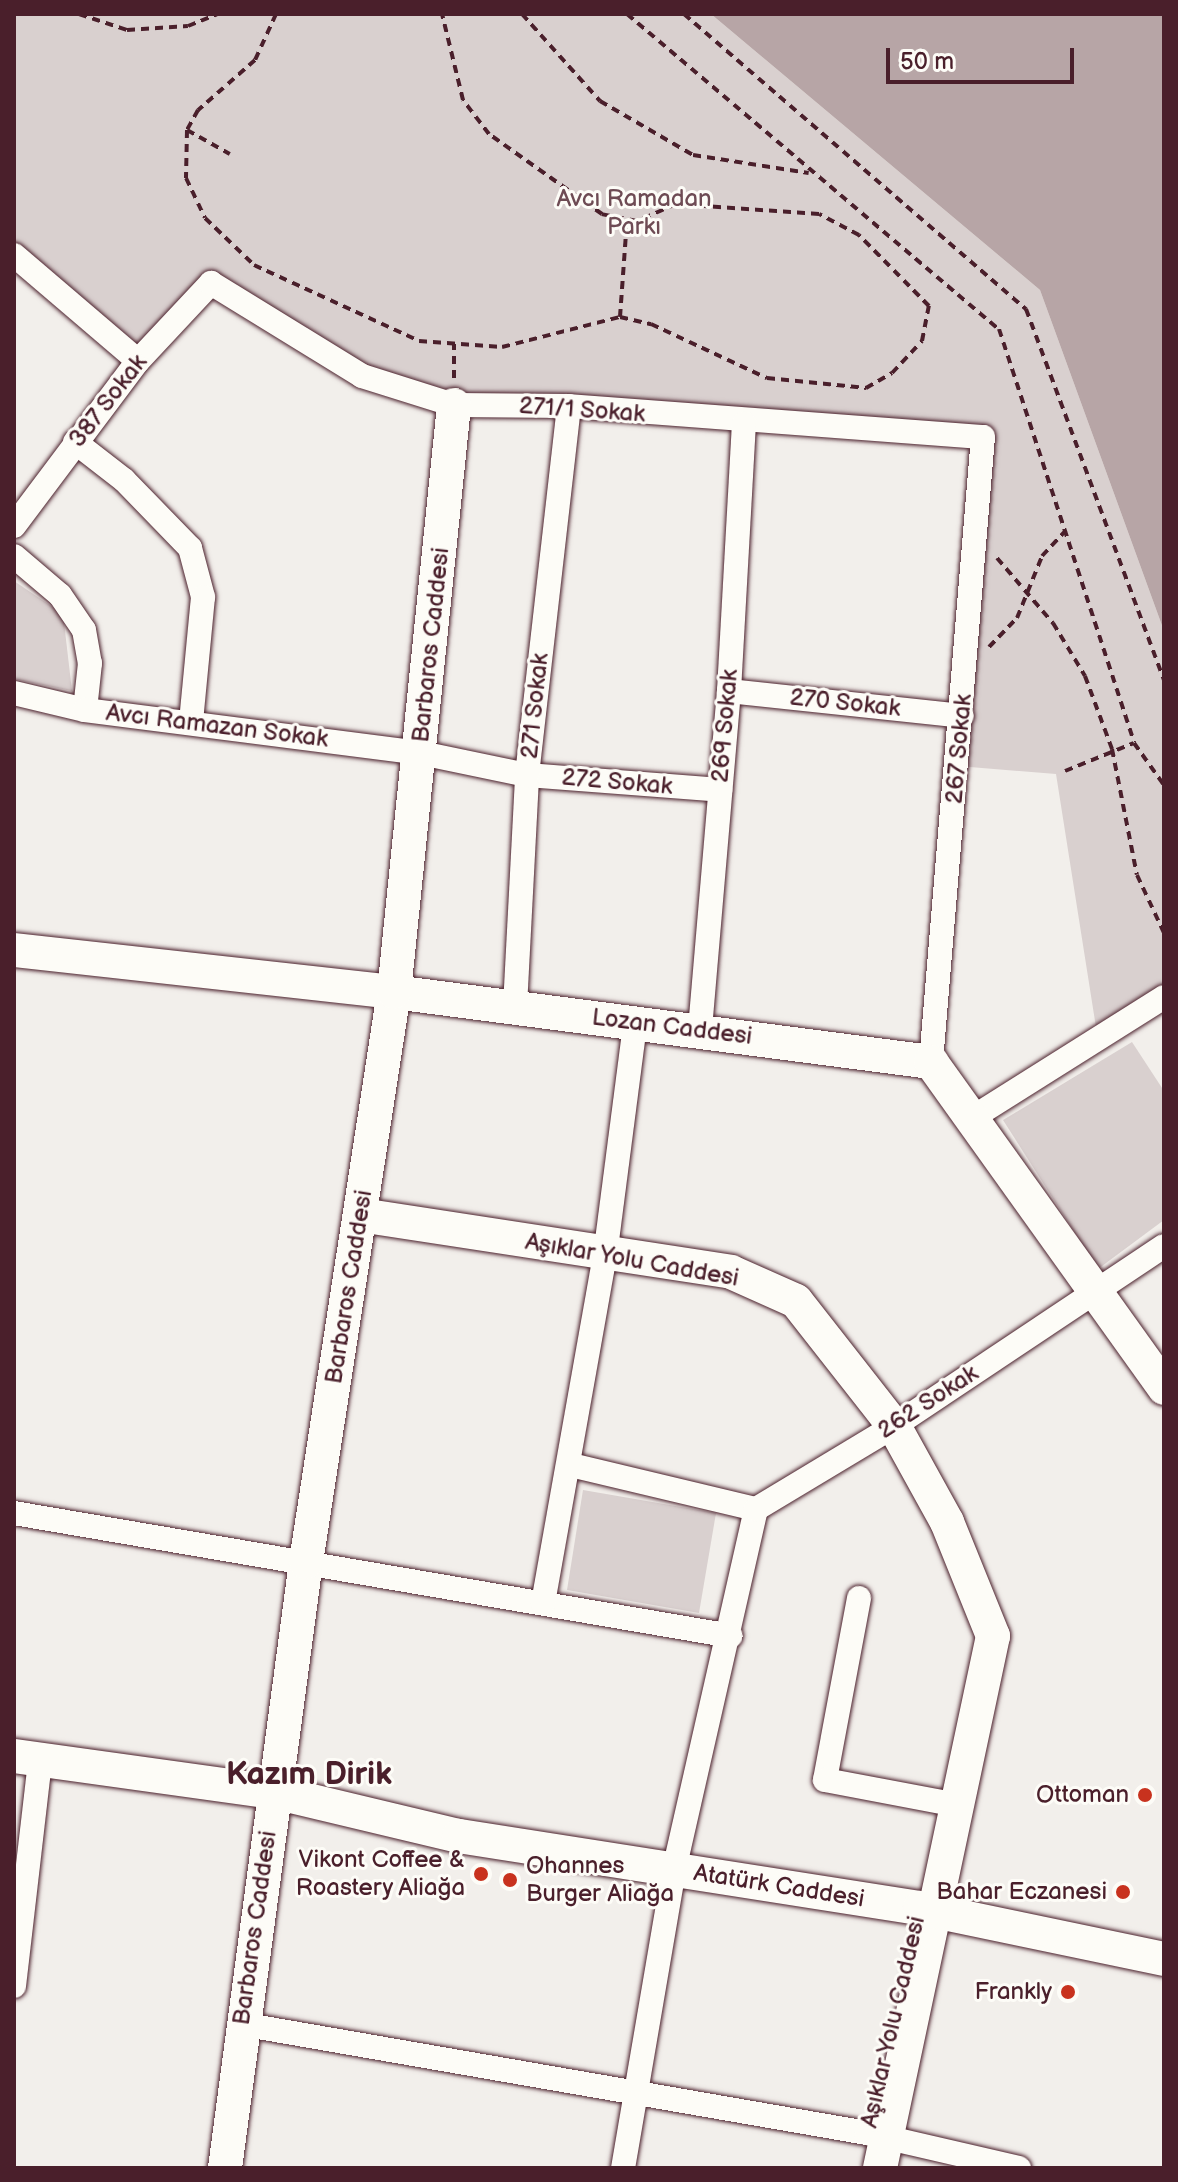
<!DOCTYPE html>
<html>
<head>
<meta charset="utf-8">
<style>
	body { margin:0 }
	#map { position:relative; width:1178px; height:2182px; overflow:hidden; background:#f2efeb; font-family:"Balsamiq Sans",sans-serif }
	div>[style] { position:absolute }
	.green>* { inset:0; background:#d9d0cf }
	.water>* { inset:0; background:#b7a5a6 }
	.path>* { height:4px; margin-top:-2px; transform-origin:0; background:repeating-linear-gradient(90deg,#4a1f2b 0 8px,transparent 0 14px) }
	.roads { filter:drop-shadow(0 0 2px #4a1f2b) drop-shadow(0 0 2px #4a1f2b) }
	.street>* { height:24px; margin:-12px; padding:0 12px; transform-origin:12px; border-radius:12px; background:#fdfcf7 }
	.secondary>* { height:34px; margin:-17px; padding:0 17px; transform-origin:17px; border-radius:17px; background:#fdfcf7 }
	.dots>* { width:22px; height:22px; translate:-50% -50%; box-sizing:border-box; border:4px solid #fdfcf7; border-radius:50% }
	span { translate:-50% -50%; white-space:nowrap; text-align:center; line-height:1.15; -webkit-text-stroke:6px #fdfcf7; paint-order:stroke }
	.park-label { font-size:24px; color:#6e4b54 }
	.street-label { font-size:24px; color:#4a1f2b }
	.poi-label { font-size:24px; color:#4a1f2b }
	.right { translate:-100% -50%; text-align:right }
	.left { translate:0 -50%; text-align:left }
	.district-label { font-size:32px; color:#4a1f2b; font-weight:700 }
	.frame { position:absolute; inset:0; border:16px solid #4a1f2b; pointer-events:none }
	.scale { position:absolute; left:886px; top:48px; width:188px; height:36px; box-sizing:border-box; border:4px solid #4a1f2b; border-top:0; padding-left:10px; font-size:24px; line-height:28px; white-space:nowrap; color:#4a1f2b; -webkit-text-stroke:6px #fdfcf7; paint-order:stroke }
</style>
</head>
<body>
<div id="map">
	<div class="green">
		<div style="clip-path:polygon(14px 14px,711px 14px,1040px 290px,1164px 631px,1164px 997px,1098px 1040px,1056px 774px,958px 766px,982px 437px,454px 404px,362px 376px,211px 283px,138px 361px,14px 255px)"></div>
		<div style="clip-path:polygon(14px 581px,63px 614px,72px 691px,14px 679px)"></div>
		<div style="clip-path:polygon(1132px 1042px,1164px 1091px,1164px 1220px,1098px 1269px,1003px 1120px)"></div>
		<div style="clip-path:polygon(583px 1490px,716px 1513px,699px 1613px,567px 1590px)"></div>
	</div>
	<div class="water">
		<div style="clip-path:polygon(711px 14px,1164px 14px,1164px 631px,1040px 290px)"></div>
	</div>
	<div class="path">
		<div style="left:79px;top:14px;width:51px;rotate:18.4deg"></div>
		<div style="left:127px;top:30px;width:61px;rotate:-3.8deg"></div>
		<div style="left:188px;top:26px;width:31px;rotate:-22deg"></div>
		<div style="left:276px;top:14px;width:51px;rotate:114.5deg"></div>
		<div style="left:255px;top:60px;width:76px;rotate:138.7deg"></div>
		<div style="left:198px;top:110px;width:23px;rotate:119deg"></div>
		<div style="left:187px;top:130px;width:48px;rotate:91.2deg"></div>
		<div style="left:186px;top:178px;width:44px;rotate:64.6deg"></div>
		<div style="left:205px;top:218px;width:68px;rotate:43.8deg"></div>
		<div style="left:254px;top:265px;width:182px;rotate:24.7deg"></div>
		<div style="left:419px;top:341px;width:83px;rotate:4.1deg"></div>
		<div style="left:502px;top:347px;width:122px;rotate:-14.3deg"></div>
		<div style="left:620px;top:317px;width:32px;rotate:13deg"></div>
		<div style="left:651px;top:324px;width:128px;rotate:25deg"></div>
		<div style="left:767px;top:378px;width:100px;rotate:5.8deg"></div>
		<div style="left:866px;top:388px;width:30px;rotate:-30deg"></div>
		<div style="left:892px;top:373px;width:44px;rotate:-46.8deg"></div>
		<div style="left:922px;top:341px;width:36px;rotate:-79deg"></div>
		<div style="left:929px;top:306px;width:100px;rotate:-134.6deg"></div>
		<div style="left:859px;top:235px;width:45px;rotate:-152.3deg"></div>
		<div style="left:819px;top:214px;width:143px;rotate:-176deg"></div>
		<div style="left:676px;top:204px;width:43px;rotate:156.4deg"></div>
		<div style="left:637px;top:221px;width:36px;rotate:-169deg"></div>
		<div style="left:602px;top:214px;width:138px;rotate:-144.7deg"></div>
		<div style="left:489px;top:134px;width:43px;rotate:-127.4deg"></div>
		<div style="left:463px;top:100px;width:89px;rotate:-103.7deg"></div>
		<div style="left:522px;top:14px;width:117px;rotate:48.1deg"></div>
		<div style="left:600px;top:101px;width:108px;rotate:30.1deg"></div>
		<div style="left:693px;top:155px;width:117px;rotate:8.8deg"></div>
		<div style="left:627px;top:14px;width:487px;rotate:40.3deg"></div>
		<div style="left:999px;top:329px;width:435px;rotate:71.9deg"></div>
		<div style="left:1134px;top:743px;width:52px;rotate:54.5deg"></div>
		<div style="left:684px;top:14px;width:452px;rotate:40.8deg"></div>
		<div style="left:1026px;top:309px;width:397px;rotate:69.6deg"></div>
		<div style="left:187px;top:130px;width:49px;rotate:29.2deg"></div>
		<div style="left:620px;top:317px;width:98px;rotate:-85.9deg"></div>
		<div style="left:454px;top:378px;width:34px;rotate:-90deg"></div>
		<div style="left:997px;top:558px;width:86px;rotate:49.3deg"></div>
		<div style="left:1053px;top:623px;width:62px;rotate:58.9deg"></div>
		<div style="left:1085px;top:676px;width:78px;rotate:69.7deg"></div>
		<div style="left:1112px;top:749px;width:128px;rotate:78.8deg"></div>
		<div style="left:1137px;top:875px;width:64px;rotate:65deg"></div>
		<div style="left:989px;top:647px;width:40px;rotate:-46deg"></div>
		<div style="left:1017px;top:618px;width:67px;rotate:-68deg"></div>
		<div style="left:1042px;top:556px;width:35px;rotate:-47deg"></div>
		<div style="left:1065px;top:771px;width:74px;rotate:-22.1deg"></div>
	</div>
	<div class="roads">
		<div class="street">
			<div style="left:14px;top:255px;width:163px;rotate:40.5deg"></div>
			<div style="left:75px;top:442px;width:62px;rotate:37.8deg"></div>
			<div style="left:124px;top:480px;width:95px;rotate:45.9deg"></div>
			<div style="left:190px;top:548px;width:51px;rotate:75.1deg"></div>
			<div style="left:203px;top:597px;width:126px;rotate:95.5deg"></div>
			<div style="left:14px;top:526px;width:206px;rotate:-53.1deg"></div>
			<div style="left:138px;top:361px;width:107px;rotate:-46.9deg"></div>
			<div style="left:211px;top:283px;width:177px;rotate:31.6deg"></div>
			<div style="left:362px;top:376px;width:96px;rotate:17.5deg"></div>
			<div style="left:454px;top:405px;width:115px;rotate:0.5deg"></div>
			<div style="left:569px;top:406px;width:415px;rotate:4.3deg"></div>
			<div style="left:983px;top:437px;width:627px;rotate:94.76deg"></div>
			<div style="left:14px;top:556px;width:60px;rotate:40.3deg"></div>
			<div style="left:60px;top:595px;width:42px;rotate:55.6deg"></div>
			<div style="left:84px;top:630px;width:34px;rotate:80deg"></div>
			<div style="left:90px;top:663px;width:47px;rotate:96.1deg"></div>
			<div style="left:729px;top:691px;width:234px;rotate:6.1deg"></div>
			<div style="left:14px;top:693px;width:73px;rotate:13.5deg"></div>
			<div style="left:85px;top:710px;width:339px;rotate:7.3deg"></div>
			<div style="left:421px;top:753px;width:108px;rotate:11.7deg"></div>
			<div style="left:527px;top:775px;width:194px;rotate:4.4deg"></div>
			<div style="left:515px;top:1007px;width:232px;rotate:-87deg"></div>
			<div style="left:527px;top:775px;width:371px;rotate:-83.5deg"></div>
			<div style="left:700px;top:1029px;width:339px;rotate:-85.1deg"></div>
			<div style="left:729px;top:691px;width:268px;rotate:-86.8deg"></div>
			<div style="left:972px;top:1118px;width:227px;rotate:-32.2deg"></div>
			<div style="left:571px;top:1465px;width:190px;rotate:13.4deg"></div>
			<div style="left:756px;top:1509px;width:370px;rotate:102.8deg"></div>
			<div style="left:674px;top:1870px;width:302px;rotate:99.7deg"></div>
			<div style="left:756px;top:1509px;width:161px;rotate:-31deg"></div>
			<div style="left:894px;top:1426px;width:324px;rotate:-33.7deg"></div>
			<div style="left:14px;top:1513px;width:727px;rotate:9.73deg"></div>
			<div style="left:859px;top:1598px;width:185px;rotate:100.6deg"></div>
			<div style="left:825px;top:1780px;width:118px;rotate:10.7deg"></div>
			<div style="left:543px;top:1603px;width:352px;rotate:-79.9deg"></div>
			<div style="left:605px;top:1256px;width:234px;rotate:-82.6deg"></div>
			<div style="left:14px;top:1986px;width:226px;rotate:-83.4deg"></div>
			<div style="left:241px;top:2024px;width:635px;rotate:9.88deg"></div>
			<div style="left:867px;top:2133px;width:156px;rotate:13deg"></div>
		</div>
		<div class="secondary">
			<div style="left:14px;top:950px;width:382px;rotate:6.3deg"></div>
			<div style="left:394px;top:992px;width:542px;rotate:7.43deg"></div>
			<div style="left:931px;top:1062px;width:401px;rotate:54.4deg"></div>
			<div style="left:360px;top:1215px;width:375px;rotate:8.7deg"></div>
			<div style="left:731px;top:1272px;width:71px;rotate:24deg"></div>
			<div style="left:796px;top:1301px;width:159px;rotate:51.9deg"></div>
			<div style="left:894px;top:1426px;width:110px;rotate:61.1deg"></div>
			<div style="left:947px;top:1522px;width:123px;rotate:68deg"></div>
			<div style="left:993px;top:1636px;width:544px;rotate:101.99deg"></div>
			<div style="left:14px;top:1756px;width:262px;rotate:7.9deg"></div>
			<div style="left:274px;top:1792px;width:190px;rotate:13.4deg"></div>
			<div style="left:459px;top:1836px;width:467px;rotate:8.9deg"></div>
			<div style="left:920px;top:1908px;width:249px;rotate:11.8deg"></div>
			<div style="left:225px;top:2168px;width:611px;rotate:-82.39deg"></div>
			<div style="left:306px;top:1562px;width:577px;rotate:-81.22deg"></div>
			<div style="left:394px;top:992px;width:590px;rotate:-84.16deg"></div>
		</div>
	</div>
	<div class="dots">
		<div style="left:1145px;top:1795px;background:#c8321e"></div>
		<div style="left:481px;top:1874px;background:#c8321e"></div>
		<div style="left:510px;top:1880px;background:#c8321e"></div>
		<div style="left:1123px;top:1892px;background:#c8321e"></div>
		<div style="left:1068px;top:1992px;background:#c8321e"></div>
	</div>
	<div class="park-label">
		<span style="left:634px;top:213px">Avcı Ramadan<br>Parkı</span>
	</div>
	<div class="street-label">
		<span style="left:108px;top:401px;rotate:-52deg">387 Sokak</span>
		<span style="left:582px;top:410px;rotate:4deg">271/1 Sokak</span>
		<span style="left:431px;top:645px;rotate:-84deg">Barbaros Caddesi</span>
		<span style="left:845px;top:703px;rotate:6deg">270 Sokak</span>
		<span style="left:535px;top:706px;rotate:-84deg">271 Sokak</span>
		<span style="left:217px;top:726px;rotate:7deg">Avcı Ramazan Sokak</span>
		<span style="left:725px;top:726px;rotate:-85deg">269 Sokak</span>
		<span style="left:959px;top:749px;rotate:-85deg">267 Sokak</span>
		<span style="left:617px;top:782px;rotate:5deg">272 Sokak</span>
		<span style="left:672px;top:1027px;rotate:7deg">Lozan Caddesi</span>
		<span style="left:632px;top:1260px;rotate:10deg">Aşıklar Yolu Caddesi</span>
		<span style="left:349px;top:1287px;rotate:-81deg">Barbaros Caddesi</span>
		<span style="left:928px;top:1402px;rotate:-33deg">262 Sokak</span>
		<span style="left:779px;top:1886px;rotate:9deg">Atatürk Caddesi</span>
		<span style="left:255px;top:1928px;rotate:-82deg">Barbaros Caddesi</span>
		<span style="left:893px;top:2022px;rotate:-77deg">Aşıklar Yolu Caddesi</span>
	</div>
	<div class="poi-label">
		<span class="right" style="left:1129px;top:1795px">Ottoman</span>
		<span class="right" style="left:465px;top:1874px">Vikont Coffee &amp;<br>Roastery Aliağa</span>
		<span class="left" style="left:526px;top:1880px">Ohannes<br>Burger Aliağa</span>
		<span class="right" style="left:1107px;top:1892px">Bahar Eczanesi</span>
		<span class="right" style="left:1052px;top:1992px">Frankly</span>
	</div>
	<div class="district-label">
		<span style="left:309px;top:1775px">Kazım Dirik</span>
	</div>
	<div class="frame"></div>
	<div class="scale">50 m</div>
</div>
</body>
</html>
